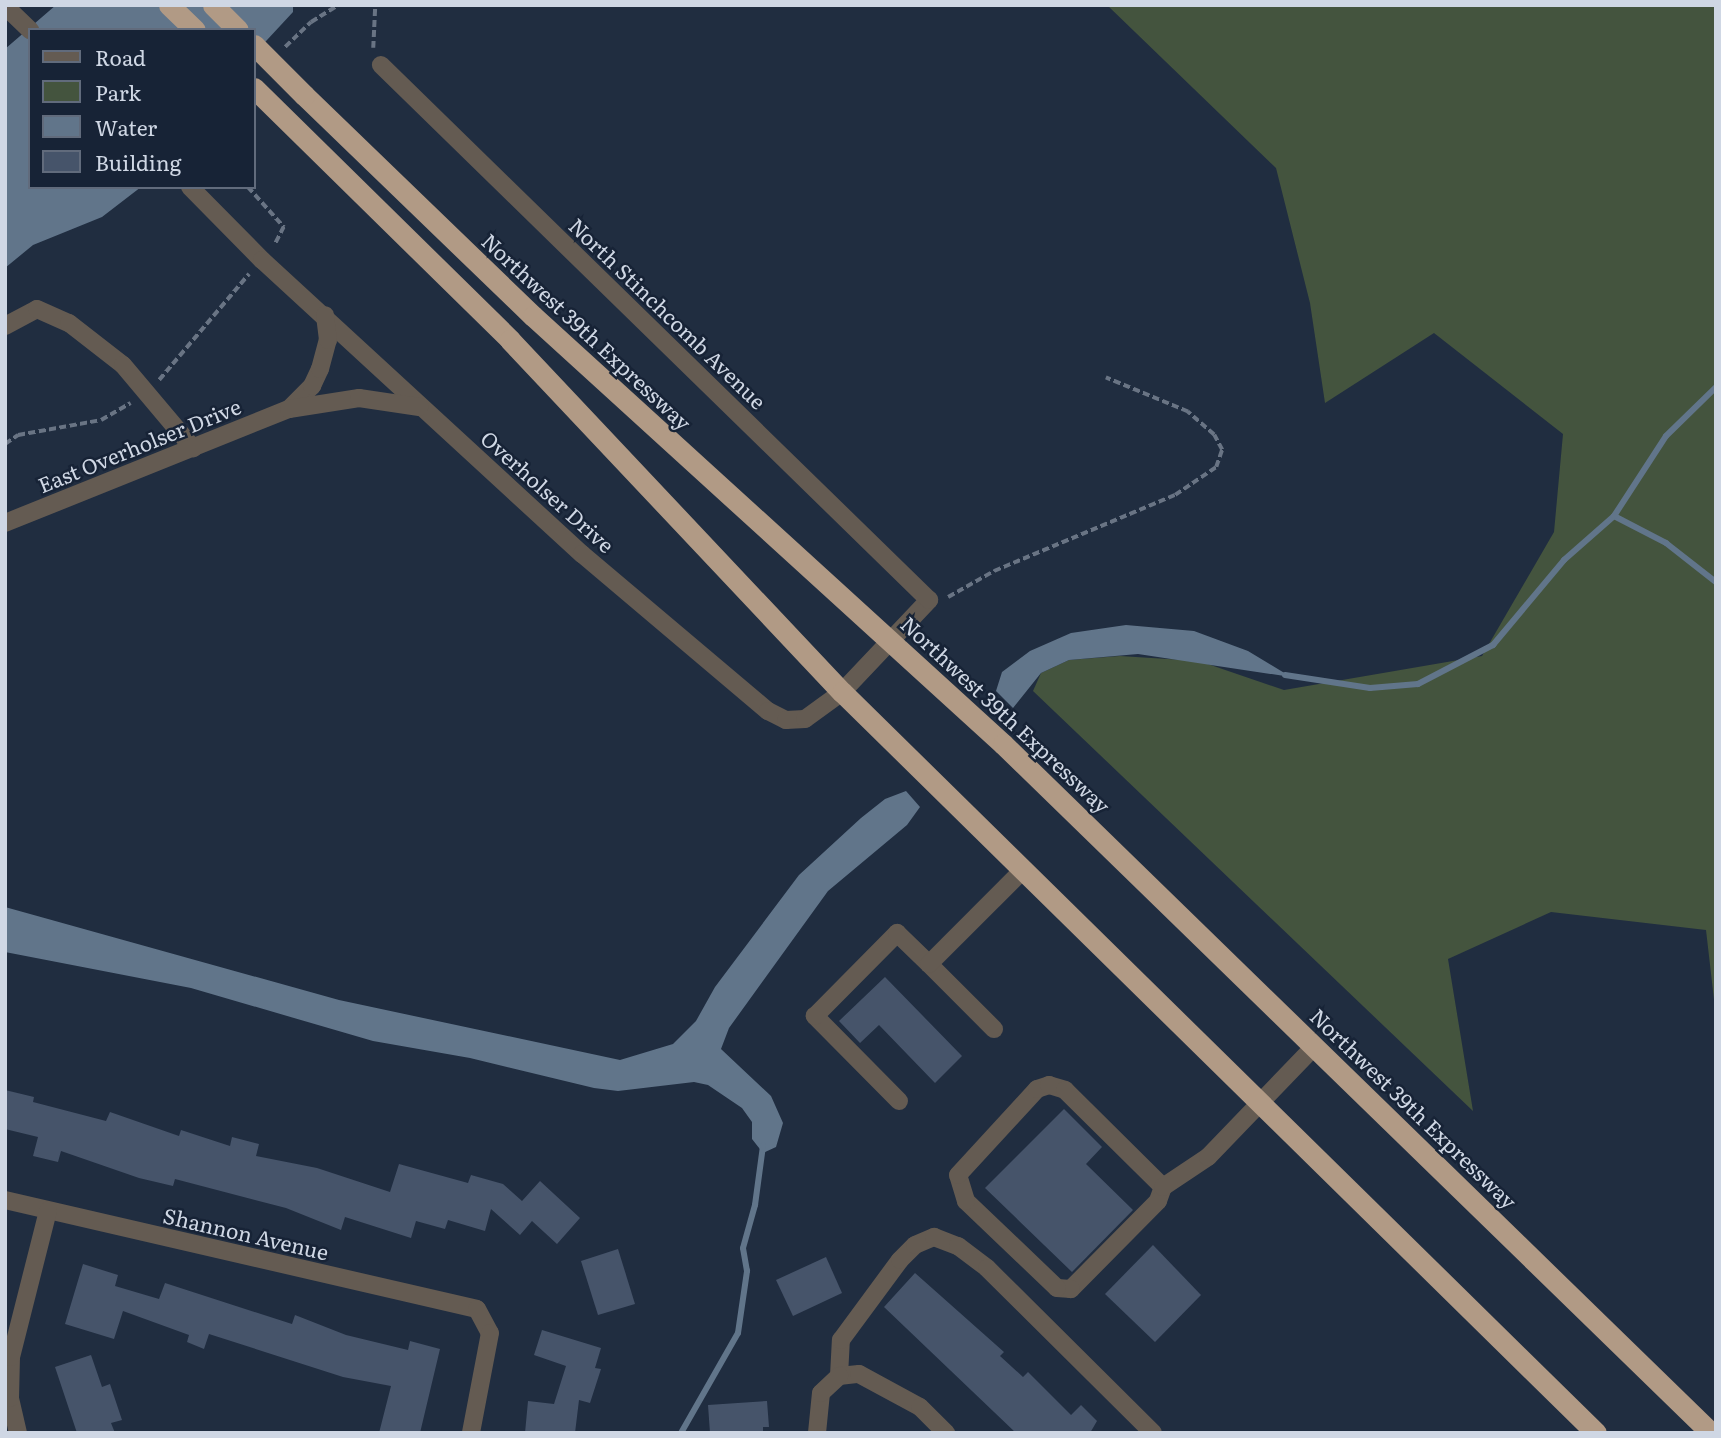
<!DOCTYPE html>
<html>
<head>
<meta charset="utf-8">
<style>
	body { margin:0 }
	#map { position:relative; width:1721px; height:1438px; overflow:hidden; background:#202d40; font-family:Literata,serif }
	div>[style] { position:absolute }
	.green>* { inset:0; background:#44543e }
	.water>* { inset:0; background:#61758a }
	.stream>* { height:6px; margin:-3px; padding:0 3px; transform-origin:3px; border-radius:3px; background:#61758a }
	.building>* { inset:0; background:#46546a }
	.path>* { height:3.5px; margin-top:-1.75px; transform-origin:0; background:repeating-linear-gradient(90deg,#697484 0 7px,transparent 0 10.5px) }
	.minor>* { height:18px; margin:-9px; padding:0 9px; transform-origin:9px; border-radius:9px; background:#645b52 }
	.highway>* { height:21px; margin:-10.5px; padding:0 10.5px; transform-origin:10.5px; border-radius:10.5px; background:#b19a85 }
	.highway-bridge>* { height:21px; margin:-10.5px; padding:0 10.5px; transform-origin:10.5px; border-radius:10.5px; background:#b19a85 }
	span { translate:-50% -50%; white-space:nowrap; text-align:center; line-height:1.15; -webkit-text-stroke:5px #172336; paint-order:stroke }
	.street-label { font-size:21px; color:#cfd7e4 }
	.frame { position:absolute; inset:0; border:7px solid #cfd7e4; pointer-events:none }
	.legend { position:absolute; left:28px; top:28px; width:228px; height:161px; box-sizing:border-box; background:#172336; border:2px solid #616b7c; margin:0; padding:9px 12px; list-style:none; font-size:21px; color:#cfd7e4 }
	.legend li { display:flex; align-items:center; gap:14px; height:35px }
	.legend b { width:35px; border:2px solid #616b7c }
</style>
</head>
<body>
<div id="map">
	<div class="green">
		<div style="clip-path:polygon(1107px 5px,1716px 5px,1716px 1017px,1706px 930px,1551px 912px,1448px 959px,1473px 1111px,1033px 691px,1041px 673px,1069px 660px,1120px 656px,1199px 661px,1284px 690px,1482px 656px,1554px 532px,1563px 434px,1434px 333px,1325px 403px,1310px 303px,1276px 168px)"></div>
	</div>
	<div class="water">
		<div style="clip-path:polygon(56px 5px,293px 5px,293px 12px,254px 54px,254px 30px,30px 30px,30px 187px,141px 187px,102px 217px,33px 245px,5px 268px,5px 49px)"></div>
		<div style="clip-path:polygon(1126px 625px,1194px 631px,1248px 651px,1291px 677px,1138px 654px,1069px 660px,1041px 673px,1013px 708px,996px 691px,1002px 672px,1030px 651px,1071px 633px)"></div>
		<div style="clip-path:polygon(906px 791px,920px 807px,907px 825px,828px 891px,729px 1028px,721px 1049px,771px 1096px,783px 1123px,776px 1147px,763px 1153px,752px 1139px,752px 1122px,742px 1108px,708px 1085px,694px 1082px,618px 1091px,594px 1088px,470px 1058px,373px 1041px,191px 988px,5px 952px,5px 907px,339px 1000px,620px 1060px,673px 1044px,696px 1021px,715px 987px,799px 875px,861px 818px,885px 799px)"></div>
	</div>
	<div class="stream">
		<div style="left:1614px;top:516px;width:59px;rotate:27.4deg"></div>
		<div style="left:1666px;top:543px;width:63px;rotate:38deg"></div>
		<div style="left:1285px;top:675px;width:86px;rotate:8.7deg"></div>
		<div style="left:1370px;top:688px;width:48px;rotate:-4.8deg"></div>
		<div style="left:1418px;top:684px;width:85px;rotate:-27.5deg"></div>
		<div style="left:1493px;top:645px;width:111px;rotate:-50.1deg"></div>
		<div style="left:1564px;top:560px;width:67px;rotate:-41.3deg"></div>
		<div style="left:1614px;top:516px;width:95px;rotate:-57deg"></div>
		<div style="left:1666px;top:436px;width:70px;rotate:-44.4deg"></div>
		<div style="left:681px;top:1433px;width:115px;rotate:-60.3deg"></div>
		<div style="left:738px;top:1333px;width:63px;rotate:-81.7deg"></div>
		<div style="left:747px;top:1271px;width:23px;rotate:-100deg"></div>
		<div style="left:743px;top:1248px;width:45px;rotate:-74.4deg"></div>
		<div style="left:755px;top:1205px;width:60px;rotate:-82.3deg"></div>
	</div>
	<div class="building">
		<div style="clip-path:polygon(885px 977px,962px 1056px,935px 1083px,879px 1025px,860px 1043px,839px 1021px)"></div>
		<div style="clip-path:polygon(5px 1090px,34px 1097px,33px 1102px,106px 1121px,110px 1112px,179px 1136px,181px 1130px,230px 1146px,232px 1137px,259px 1144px,256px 1156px,317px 1168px,390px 1192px,399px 1164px,468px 1183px,471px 1175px,503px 1184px,522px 1201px,540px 1181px,580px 1218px,557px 1244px,532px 1221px,520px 1235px,491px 1209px,485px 1231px,448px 1220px,445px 1229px,416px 1221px,411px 1238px,345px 1217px,341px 1230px,286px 1208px,175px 1179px,173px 1186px,139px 1178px,61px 1151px,58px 1162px,33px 1156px,38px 1137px,5px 1129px)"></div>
		<div style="clip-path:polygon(1064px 1109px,1102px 1147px,1086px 1164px,1133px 1210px,1072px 1272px,985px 1188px)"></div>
		<div style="clip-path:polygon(1153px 1245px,1201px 1295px,1155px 1342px,1105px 1294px)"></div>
		<div style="clip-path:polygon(618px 1249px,635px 1304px,598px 1315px,581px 1261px)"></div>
		<div style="clip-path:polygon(826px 1257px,842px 1293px,793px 1316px,776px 1280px)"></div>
		<div style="clip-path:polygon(83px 1264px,118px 1275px,115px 1286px,159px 1299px,165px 1283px,292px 1324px,295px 1315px,346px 1335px,408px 1350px,410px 1341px,440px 1349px,420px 1433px,379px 1433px,391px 1386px,343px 1377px,209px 1334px,204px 1349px,187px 1342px,189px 1335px,123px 1311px,114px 1339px,65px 1324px)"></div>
		<div style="clip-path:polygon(915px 1273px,1004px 1352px,1000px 1356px,1023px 1377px,1028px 1372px,1071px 1415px,1081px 1405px,1097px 1421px,1090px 1433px,1016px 1433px,884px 1307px)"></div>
		<div style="clip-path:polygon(542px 1330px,601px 1348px,595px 1368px,601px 1369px,590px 1403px,579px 1400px,575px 1433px,525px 1433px,528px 1401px,554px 1404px,566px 1366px,534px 1355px)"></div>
		<div style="clip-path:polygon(91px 1355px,102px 1387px,110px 1384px,122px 1420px,111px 1423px,115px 1433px,77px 1433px,55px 1367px)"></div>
		<div style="clip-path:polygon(767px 1401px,769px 1427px,763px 1427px,763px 1433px,710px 1433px,708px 1405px)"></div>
	</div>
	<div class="path">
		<div style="left:285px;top:47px;width:36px;rotate:-44deg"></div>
		<div style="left:311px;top:22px;width:32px;rotate:-32deg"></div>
		<div style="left:373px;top:48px;width:43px;rotate:-87.3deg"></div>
		<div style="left:248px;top:187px;width:54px;rotate:48deg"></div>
		<div style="left:284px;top:227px;width:20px;rotate:117deg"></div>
		<div style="left:159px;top:380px;width:139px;rotate:-49.7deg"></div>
		<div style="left:5px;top:444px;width:16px;rotate:-35deg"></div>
		<div style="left:18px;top:435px;width:84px;rotate:-10.2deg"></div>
		<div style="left:101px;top:420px;width:34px;rotate:-30deg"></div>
		<div style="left:948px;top:597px;width:53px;rotate:-29.5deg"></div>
		<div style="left:994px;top:571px;width:196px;rotate:-22.8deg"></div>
		<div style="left:1175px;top:495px;width:50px;rotate:-34.3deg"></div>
		<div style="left:1216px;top:467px;width:18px;rotate:-71deg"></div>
		<div style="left:1222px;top:450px;width:17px;rotate:-118deg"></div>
		<div style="left:1214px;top:435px;width:35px;rotate:-139deg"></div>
		<div style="left:1188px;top:412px;width:89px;rotate:-157.5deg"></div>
	</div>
	<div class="minor">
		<div style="left:5px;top:6px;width:35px;rotate:44deg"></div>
		<div style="left:190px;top:187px;width:103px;rotate:45.4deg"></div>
		<div style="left:262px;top:260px;width:435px;rotate:42.6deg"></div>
		<div style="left:582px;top:554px;width:243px;rotate:40.2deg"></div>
		<div style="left:768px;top:711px;width:20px;rotate:27deg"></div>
		<div style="left:786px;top:720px;width:19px;rotate:-3deg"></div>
		<div style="left:805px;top:719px;width:46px;rotate:-36.1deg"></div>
		<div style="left:842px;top:692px;width:127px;rotate:-46.6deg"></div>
		<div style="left:929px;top:600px;width:766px;rotate:-135.69deg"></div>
		<div style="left:5px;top:326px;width:36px;rotate:-28deg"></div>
		<div style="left:37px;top:309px;width:35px;rotate:24deg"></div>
		<div style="left:69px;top:323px;width:68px;rotate:37.9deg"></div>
		<div style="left:123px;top:365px;width:109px;rotate:49.9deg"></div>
		<div style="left:289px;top:409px;width:33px;rotate:-45deg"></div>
		<div style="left:312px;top:386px;width:19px;rotate:-65deg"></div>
		<div style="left:320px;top:369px;width:30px;rotate:-75deg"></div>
		<div style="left:328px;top:340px;width:25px;rotate:-97deg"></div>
		<div style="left:5px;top:523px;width:306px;rotate:-21.9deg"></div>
		<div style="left:289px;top:409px;width:71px;rotate:-8.9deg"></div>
		<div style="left:359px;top:398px;width:61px;rotate:8.5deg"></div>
		<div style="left:929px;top:964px;width:92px;rotate:45deg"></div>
		<div style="left:899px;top:1101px;width:120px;rotate:-134.7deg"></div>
		<div style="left:815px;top:1016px;width:117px;rotate:-45.3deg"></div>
		<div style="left:897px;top:933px;width:45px;rotate:44.1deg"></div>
		<div style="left:929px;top:964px;width:133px;rotate:-45deg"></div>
		<div style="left:1163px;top:1187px;width:15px;rotate:110deg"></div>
		<div style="left:1158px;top:1201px;width:124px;rotate:134.7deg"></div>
		<div style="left:1071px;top:1289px;width:14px;rotate:-176deg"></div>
		<div style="left:1057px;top:1288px;width:126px;rotate:-136.3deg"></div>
		<div style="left:966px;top:1201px;width:27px;rotate:-107deg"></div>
		<div style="left:958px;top:1175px;width:117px;rotate:-47.4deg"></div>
		<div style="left:1037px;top:1089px;width:13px;rotate:-18deg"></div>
		<div style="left:1049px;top:1085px;width:17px;rotate:17deg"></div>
		<div style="left:1065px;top:1090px;width:138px;rotate:44.7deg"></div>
		<div style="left:1163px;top:1187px;width:54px;rotate:-33.7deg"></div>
		<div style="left:1208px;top:1157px;width:154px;rotate:-46.1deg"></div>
		<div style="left:5px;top:1200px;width:484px;rotate:13deg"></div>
		<div style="left:477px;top:1309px;width:27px;rotate:62deg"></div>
		<div style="left:490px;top:1333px;width:102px;rotate:100.8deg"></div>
		<div style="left:839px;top:1376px;width:36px;rotate:-87deg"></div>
		<div style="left:841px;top:1340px;width:99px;rotate:-53.6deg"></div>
		<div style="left:900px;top:1260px;width:21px;rotate:-45deg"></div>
		<div style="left:915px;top:1245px;width:21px;rotate:-23deg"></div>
		<div style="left:934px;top:1237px;width:26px;rotate:21deg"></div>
		<div style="left:958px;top:1246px;width:36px;rotate:37deg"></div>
		<div style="left:987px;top:1268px;width:234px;rotate:44.8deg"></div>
		<div style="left:839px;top:1376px;width:20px;rotate:-6deg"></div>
		<div style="left:859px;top:1374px;width:69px;rotate:28.4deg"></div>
		<div style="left:920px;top:1407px;width:37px;rotate:45deg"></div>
		<div style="left:18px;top:1433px;width:36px;rotate:-103deg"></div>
		<div style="left:10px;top:1398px;width:41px;rotate:-88.6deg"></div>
		<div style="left:11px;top:1357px;width:151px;rotate:-75.8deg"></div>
		<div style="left:817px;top:1433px;width:40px;rotate:-84.3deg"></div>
		<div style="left:821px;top:1393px;width:25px;rotate:-43deg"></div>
	</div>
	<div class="highway">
		<div style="left:169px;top:5px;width:36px;rotate:44deg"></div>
		<div style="left:213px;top:5px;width:35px;rotate:45deg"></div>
		<div style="left:254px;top:88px;width:359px;rotate:44.5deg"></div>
		<div style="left:510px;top:340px;width:484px;rotate:46.7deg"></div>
		<div style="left:842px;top:692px;width:1057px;rotate:44.5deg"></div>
		<div style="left:304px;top:95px;width:318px;rotate:44deg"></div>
		<div style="left:533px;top:316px;width:636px;rotate:42.32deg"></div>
		<div style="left:1003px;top:744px;width:988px;rotate:44.22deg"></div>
	</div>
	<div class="highway-bridge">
		<div style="left:254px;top:45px;width:71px;rotate:45deg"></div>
	</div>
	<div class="street-label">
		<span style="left:668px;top:313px;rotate:44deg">North Stinchcomb Avenue</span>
		<span style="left:587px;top:331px;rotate:43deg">Northwest 39th Expressway</span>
		<span style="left:139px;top:445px;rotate:-22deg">East Overholser Drive</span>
		<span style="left:548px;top:491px;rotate:42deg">Overholser Drive</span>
		<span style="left:1006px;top:714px;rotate:43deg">Northwest 39th Expressway</span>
		<span style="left:1414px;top:1108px;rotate:44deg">Northwest 39th Expressway</span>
		<span style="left:246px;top:1233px;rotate:13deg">Shannon Avenue</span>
	</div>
	<div class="frame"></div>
	<ul class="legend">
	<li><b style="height:9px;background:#645b52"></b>Road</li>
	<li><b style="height:19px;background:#44543e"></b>Park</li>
	<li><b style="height:19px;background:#61758a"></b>Water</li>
	<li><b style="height:19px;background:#46546a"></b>Building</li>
	</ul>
</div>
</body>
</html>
